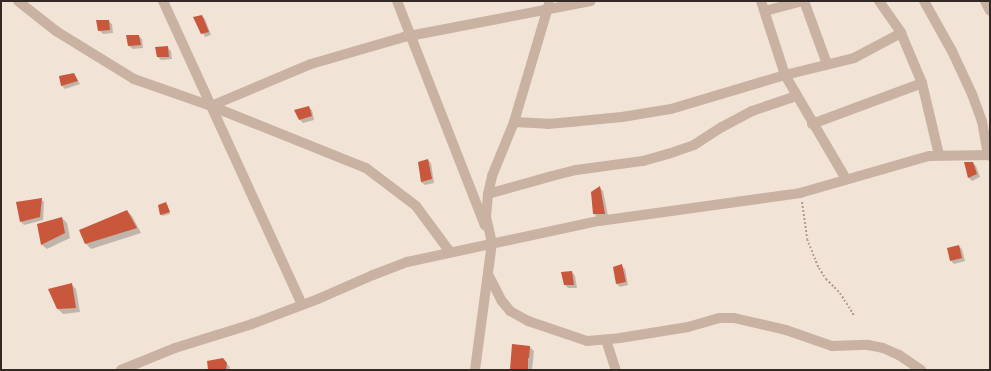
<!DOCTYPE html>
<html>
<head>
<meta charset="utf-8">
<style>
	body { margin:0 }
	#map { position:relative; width:991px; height:371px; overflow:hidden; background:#f1e3d6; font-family:"Work Sans",sans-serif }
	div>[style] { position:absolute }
	.shadow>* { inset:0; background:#0003 }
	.building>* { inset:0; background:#c9573b }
	.path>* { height:2px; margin-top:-1px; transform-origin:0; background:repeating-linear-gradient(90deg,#b59b8c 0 2px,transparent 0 4px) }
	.minor>* { height:10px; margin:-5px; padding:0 5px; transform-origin:5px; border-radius:5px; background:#c9b2a2 }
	span { translate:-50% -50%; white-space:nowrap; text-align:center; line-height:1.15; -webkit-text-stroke:3px #f9ede2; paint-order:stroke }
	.frame { position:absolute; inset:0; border:2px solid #332824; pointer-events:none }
</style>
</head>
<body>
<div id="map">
	<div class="shadow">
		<div style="clip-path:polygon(202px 16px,205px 19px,211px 35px,205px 37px,195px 18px)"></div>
		<div style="clip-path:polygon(108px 21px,112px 24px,113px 33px,103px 34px,99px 30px)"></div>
		<div style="clip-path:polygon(138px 36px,142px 39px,143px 48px,133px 49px,129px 46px)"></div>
		<div style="clip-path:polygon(167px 47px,171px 51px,172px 59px,161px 60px,158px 57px)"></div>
		<div style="clip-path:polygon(74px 74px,80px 84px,65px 89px,62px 86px,60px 77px)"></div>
		<div style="clip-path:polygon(308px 107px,312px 110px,314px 120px,303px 123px,300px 120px)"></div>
		<div style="clip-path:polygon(428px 160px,431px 163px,434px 183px,425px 185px,421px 182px)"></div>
		<div style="clip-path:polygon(973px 163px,976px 166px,980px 177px,972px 181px,969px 178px)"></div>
		<div style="clip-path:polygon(600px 188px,603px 191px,608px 216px,597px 217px,594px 214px)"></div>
		<div style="clip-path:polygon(41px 199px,44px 202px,43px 220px,24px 225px,21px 222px)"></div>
		<div style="clip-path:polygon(167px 204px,170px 214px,162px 216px,161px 214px)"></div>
		<div style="clip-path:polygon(127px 211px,132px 216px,141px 233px,91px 249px,86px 244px,80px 231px)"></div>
		<div style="clip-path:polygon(62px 218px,67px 223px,70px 238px,47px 249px,42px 245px)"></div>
		<div style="clip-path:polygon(959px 246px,962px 249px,965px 261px,954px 264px,951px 261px)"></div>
		<div style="clip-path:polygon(621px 266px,625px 269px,628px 285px,620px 287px,617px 284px)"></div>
		<div style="clip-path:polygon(572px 272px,575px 276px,577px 288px,568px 288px,565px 285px)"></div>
		<div style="clip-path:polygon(71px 284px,76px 289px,80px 312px,63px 314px,58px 309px)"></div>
		<div style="clip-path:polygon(513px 346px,530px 347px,534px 351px,532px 370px,510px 370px)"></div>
		<div style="clip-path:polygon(222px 359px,230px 367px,229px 370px,209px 370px)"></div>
	</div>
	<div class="building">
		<div style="clip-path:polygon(202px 15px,209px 32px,201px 34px,193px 17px)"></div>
		<div style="clip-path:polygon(96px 20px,109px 20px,110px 30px,98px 31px)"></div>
		<div style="clip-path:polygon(126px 35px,139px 35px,141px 45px,128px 46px)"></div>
		<div style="clip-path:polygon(168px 46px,169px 57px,157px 57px,155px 47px)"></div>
		<div style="clip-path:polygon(74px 73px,78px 81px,61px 86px,59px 76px)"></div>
		<div style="clip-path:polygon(309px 106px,312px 116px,299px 120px,294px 110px)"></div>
		<div style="clip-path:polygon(428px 159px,432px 179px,421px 182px,418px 162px)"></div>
		<div style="clip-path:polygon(964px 162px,973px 162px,977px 174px,968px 178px)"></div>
		<div style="clip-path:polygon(600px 186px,605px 214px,593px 214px,591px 192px)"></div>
		<div style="clip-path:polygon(42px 198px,40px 217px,20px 222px,16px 202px)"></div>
		<div style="clip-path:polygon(166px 202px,170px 212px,160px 215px,158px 205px)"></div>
		<div style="clip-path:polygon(127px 210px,137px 228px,85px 244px,79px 230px)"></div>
		<div style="clip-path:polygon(62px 217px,65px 233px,41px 245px,37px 224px)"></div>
		<div style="clip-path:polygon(959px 245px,962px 258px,950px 261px,947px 248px)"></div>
		<div style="clip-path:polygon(622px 264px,626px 282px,616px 284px,613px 267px)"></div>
		<div style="clip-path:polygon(572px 271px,574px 285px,564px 285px,561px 272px)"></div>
		<div style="clip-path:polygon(72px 283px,76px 308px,57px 309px,48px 289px)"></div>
		<div style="clip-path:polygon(512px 344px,530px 346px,529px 358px,528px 358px,528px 370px,510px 370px)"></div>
		<div style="clip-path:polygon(223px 358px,227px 363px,226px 370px,208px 370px,207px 361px)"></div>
	</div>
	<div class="path">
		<div style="left:802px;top:202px;width:37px;rotate:82deg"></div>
		<div style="left:807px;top:239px;width:31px;rotate:68deg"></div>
		<div style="left:819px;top:268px;width:13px;rotate:58deg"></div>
		<div style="left:826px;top:279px;width:20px;rotate:45deg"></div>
		<div style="left:840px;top:293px;width:26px;rotate:58deg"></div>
	</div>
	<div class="minor">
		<div style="left:18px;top:1px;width:48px;rotate:38.3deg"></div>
		<div style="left:56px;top:31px;width:92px;rotate:31.6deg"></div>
		<div style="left:134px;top:79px;width:82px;rotate:19.3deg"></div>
		<div style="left:211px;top:106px;width:167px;rotate:21.8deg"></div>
		<div style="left:366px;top:168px;width:63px;rotate:37.2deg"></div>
		<div style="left:416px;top:206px;width:57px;rotate:53.5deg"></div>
		<div style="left:163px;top:1px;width:334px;rotate:65.4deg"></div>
		<div style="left:397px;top:1px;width:241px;rotate:68.6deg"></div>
		<div style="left:761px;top:1px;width:78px;rotate:72deg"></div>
		<div style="left:785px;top:75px;width:121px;rotate:59.6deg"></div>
		<div style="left:804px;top:1px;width:67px;rotate:69.9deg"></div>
		<div style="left:879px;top:1px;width:39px;rotate:55deg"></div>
		<div style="left:901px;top:33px;width:54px;rotate:67.2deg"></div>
		<div style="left:922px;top:83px;width:74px;rotate:76.7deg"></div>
		<div style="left:924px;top:1px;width:57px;rotate:60.8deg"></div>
		<div style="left:952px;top:51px;width:47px;rotate:65.1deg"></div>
		<div style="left:972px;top:94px;width:29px;rotate:70deg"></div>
		<div style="left:982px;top:121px;width:35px;rotate:80deg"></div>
		<div style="left:985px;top:1px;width:11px;rotate:63deg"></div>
		<div style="left:765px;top:11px;width:39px;rotate:-15deg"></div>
		<div style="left:211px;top:106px;width:108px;rotate:-22.8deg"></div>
		<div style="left:311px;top:64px;width:97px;rotate:-16.2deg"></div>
		<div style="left:404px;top:37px;width:190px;rotate:-10.9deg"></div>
		<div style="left:514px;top:122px;width:34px;rotate:3deg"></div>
		<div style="left:548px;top:124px;width:22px;rotate:-5deg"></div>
		<div style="left:570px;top:122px;width:52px;rotate:-5.5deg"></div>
		<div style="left:622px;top:117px;width:50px;rotate:-9.3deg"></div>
		<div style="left:671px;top:109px;width:119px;rotate:-16.6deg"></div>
		<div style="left:785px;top:75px;width:71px;rotate:-13.8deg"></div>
		<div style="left:854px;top:58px;width:53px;rotate:-28deg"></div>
		<div style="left:812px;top:124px;width:117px;rotate:-20.4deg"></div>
		<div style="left:488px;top:194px;width:66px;rotate:-15.7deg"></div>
		<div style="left:552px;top:176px;width:25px;rotate:-14deg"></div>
		<div style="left:576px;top:170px;width:68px;rotate:-7.7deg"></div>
		<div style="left:643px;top:161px;width:26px;rotate:-16deg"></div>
		<div style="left:668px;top:154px;width:28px;rotate:-19deg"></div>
		<div style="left:694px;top:145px;width:33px;rotate:-33deg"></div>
		<div style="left:722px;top:127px;width:34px;rotate:-28deg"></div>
		<div style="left:752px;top:111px;width:46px;rotate:-18.8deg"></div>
		<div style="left:489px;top:276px;width:28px;rotate:63deg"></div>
		<div style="left:502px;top:301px;width:13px;rotate:51deg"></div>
		<div style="left:510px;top:311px;width:21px;rotate:29deg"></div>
		<div style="left:528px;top:321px;width:62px;rotate:18.7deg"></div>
		<div style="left:587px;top:341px;width:33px;rotate:-5deg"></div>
		<div style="left:620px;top:338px;width:69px;rotate:-9.2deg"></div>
		<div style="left:688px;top:327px;width:33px;rotate:-16deg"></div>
		<div style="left:720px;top:318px;width:14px"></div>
		<div style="left:734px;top:318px;width:53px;rotate:13deg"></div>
		<div style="left:786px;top:330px;width:49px;rotate:19.2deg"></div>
		<div style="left:832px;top:346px;width:36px;rotate:-2deg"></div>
		<div style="left:868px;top:345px;width:15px;rotate:11deg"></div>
		<div style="left:883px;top:348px;width:17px;rotate:24deg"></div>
		<div style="left:899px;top:355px;width:27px;rotate:34deg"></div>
		<div style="left:606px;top:340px;width:32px;rotate:72deg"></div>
		<div style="left:121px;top:370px;width:58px;rotate:-22.2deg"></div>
		<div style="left:175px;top:348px;width:81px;rotate:-17.3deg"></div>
		<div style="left:252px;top:324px;width:71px;rotate:-20.7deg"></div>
		<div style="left:318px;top:299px;width:60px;rotate:-23.6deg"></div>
		<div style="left:373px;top:275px;width:36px;rotate:-21deg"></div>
		<div style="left:407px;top:262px;width:196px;rotate:-12.1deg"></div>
		<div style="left:599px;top:221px;width:203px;rotate:-7.9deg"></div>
		<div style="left:800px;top:193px;width:134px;rotate:-16deg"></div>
		<div style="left:929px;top:156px;width:61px;rotate:-0.9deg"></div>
		<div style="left:475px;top:370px;width:128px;rotate:-82.4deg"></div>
		<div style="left:492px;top:243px;width:27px;rotate:-103deg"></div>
		<div style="left:486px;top:217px;width:23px;rotate:-85deg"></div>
		<div style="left:488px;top:194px;width:18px;rotate:-77deg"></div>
		<div style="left:492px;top:176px;width:58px;rotate:-67.8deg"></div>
		<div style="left:514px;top:122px;width:123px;rotate:-73.5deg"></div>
	</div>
	<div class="frame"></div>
</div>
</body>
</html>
